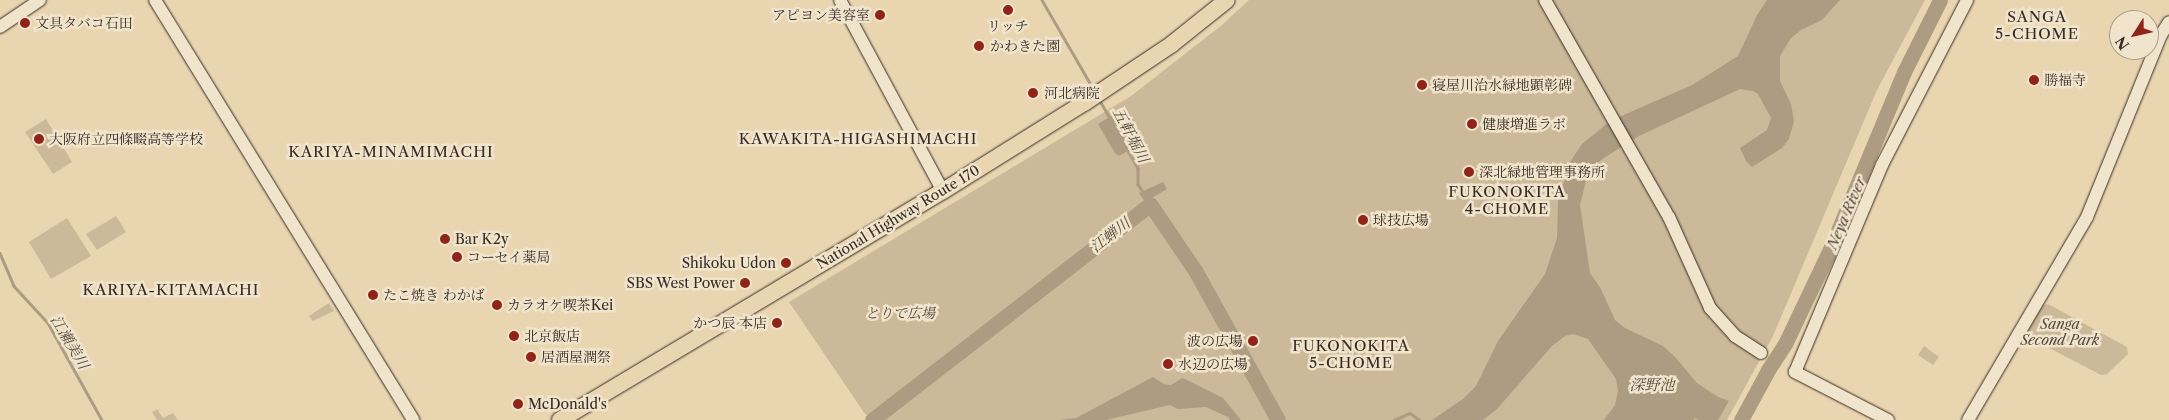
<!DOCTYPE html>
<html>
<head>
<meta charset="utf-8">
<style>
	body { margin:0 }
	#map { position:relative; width:2169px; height:420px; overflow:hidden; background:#e9d6b1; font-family:"Libre Caslon Text","Noto Serif JP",serif }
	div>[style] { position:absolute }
	.green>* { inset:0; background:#cbb999 }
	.water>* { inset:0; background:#ad9c81 }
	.stream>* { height:2.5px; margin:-1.25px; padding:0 1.25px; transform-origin:1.25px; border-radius:1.25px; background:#ad9c81 }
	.river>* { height:15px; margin:-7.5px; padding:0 7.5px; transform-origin:7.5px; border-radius:7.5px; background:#ad9c81 }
	.roads { filter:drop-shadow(0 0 1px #382c25) drop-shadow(0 0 1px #382c25) }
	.secondary>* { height:12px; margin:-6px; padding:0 6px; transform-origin:6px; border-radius:6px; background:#f1e4cc }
	.highway>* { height:16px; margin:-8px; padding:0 8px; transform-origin:8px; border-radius:8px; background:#e9d6b1 }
	.dots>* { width:14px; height:14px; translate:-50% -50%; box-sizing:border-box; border:2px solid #f1e4cc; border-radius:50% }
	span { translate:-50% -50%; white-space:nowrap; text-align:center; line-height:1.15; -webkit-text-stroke:5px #f1e4cc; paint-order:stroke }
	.poi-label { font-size:14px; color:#382c25 }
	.right { translate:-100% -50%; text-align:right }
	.left { translate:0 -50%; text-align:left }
	.street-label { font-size:14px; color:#382c25 }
	.park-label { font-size:14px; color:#55483c; font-style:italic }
	.neighbourhood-label { font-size:15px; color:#382c25; letter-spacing:1px }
	.water-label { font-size:15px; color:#55483c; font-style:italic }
	.north { position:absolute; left:2109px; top:10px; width:50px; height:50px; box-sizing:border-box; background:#f1e4cc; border:1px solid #a79a89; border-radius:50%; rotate:235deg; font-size:14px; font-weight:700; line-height:20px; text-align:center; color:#382c25 }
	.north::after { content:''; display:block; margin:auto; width:18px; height:22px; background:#8f2418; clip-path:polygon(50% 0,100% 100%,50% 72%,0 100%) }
</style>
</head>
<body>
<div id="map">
	<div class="green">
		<div style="clip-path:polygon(1249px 0,1925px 0,1877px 90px,1773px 336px,1727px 420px,876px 420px,865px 414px,789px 302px,1131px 96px,1222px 25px)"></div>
		<div style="clip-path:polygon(46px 119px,72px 162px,53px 174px,25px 132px)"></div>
		<div style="clip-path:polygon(116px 216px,126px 232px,97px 250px,86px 234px)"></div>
		<div style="clip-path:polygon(67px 218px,91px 256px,51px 279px,29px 242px)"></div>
		<div style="clip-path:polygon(329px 303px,334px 311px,313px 321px,309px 316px)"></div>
		<div style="clip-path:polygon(2048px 304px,2127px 347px,2128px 354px,2107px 374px,2101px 375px,2028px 337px,2026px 330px,2041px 306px)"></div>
		<div style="clip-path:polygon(1924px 346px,1939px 357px,1933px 365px,1918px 355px)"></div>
		<div style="clip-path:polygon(157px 409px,163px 418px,173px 413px,178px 420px,157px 420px,152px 412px)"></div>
	</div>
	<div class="water">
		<div style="clip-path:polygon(1767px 0,1840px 0,1822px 20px,1801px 30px,1791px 38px,1780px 56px,1780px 81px,1791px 104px,1794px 121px,1789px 139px,1782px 148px,1752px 167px,1746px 161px,1740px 148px,1767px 130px,1771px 118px,1758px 94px,1753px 91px,1740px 89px,1639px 136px,1607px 156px,1589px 169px,1580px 205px,1590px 273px,1601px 289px,1615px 320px,1625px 328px,1663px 346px,1675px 357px,1697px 383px,1718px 397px,1729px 401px,1718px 420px,1698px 420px,1695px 418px,1693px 420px,1604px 420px,1615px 405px,1618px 391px,1616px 379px,1588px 339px,1573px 334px,1565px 336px,1552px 346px,1497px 409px,1483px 420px,1432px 420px,1463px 399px,1476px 386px,1498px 341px,1545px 274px,1557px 238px,1558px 201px,1570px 162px,1582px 144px,1610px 121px,1692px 85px,1738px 56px,1757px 15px)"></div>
		<div style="clip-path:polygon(1113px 115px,1131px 124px,1142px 143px,1119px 156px,1115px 153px,1098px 124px)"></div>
		<div style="clip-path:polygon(1163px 182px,1167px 189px,1145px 202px,1139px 193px)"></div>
		<div style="clip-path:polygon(1153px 377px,1164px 384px,1171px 385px,1182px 378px,1187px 380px,1223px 398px,1241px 420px,1230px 420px,1228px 417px,1206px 407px,1178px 409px,1170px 405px,1106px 420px,1060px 420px,1076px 418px)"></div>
	</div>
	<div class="stream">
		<div style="left:1042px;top:0;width:104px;rotate:60deg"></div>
		<div style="left:1935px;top:0;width:4px;rotate:27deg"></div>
		<div style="left:1099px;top:99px;width:24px;rotate:60deg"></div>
		<div style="left:1127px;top:149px;width:22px;rotate:60deg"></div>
		<div style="left:1138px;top:168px;width:16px;rotate:90deg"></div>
		<div style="left:1138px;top:184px;width:9px;rotate:58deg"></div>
		<div style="left:0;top:253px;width:36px;rotate:67deg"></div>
		<div style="left:14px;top:286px;width:50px;rotate:47.4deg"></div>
		<div style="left:48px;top:323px;width:111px;rotate:60.9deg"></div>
		<div style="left:1394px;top:420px;width:17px;rotate:-24deg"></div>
		<div style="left:1410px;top:413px;width:12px;rotate:35deg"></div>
	</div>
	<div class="river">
		<div style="left:872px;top:420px;width:352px;rotate:-37.8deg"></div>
		<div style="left:1150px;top:204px;width:82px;rotate:55.9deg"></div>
		<div style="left:1196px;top:272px;width:169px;rotate:61deg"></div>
		<div style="left:1741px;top:420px;width:57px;rotate:-61.6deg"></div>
		<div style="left:1768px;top:370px;width:31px;rotate:-57deg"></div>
		<div style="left:1785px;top:344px;width:110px;rotate:-64.6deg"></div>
		<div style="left:1832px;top:245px;width:187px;rotate:-67.4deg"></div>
		<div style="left:1904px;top:72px;width:80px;rotate:-63.4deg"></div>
	</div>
	<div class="roads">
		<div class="secondary">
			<div style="left:155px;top:0;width:493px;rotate:58.4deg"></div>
			<div style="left:840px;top:0;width:217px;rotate:61.7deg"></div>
			<div style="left:1545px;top:0;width:250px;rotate:60.3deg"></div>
			<div style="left:1669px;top:217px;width:100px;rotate:65.7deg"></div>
			<div style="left:1710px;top:308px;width:38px;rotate:48deg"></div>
			<div style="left:1735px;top:336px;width:31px;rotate:33deg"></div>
			<div style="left:0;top:27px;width:48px;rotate:-34deg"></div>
			<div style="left:1888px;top:420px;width:105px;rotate:-152.7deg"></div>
			<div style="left:1795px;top:372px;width:225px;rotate:-67.2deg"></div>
			<div style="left:1882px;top:165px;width:186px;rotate:-62.7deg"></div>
			<div style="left:1968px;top:420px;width:235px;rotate:-59.6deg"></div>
			<div style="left:2087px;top:217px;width:196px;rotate:-67.9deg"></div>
			<div style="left:2161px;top:35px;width:15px;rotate:-58deg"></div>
		</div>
		<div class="highway">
			<div style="left:560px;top:420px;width:446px;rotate:-30.9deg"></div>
			<div style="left:943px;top:191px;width:166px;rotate:-32deg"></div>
			<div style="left:1084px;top:103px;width:106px;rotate:-33.8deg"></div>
			<div style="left:1172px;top:44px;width:70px;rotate:-38.7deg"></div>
		</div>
	</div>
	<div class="dots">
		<div style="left:1008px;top:10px;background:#8f2418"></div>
		<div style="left:880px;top:15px;background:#8f2418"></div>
		<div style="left:25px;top:23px;background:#8f2418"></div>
		<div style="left:979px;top:46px;background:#8f2418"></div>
		<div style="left:2034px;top:80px;background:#8f2418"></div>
		<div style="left:1422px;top:85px;background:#8f2418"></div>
		<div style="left:1033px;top:93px;background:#8f2418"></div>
		<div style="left:1472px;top:124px;background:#8f2418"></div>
		<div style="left:39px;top:139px;background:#8f2418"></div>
		<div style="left:1469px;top:172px;background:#8f2418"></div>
		<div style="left:1363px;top:220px;background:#8f2418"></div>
		<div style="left:445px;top:239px;background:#8f2418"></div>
		<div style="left:457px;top:257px;background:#8f2418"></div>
		<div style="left:786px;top:263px;background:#8f2418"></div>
		<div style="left:745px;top:283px;background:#8f2418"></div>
		<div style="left:373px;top:295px;background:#8f2418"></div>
		<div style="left:497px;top:305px;background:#8f2418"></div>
		<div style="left:777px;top:323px;background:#8f2418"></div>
		<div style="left:514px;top:336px;background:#8f2418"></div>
		<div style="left:1253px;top:341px;background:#8f2418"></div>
		<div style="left:531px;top:357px;background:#8f2418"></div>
		<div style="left:1168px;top:364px;background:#8f2418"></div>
		<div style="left:518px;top:404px;background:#8f2418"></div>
	</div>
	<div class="poi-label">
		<span class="right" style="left:870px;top:15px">アピヨン美容室</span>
		<span class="left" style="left:35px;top:23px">文具タバコ石田</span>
		<span style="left:1008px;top:26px">リッチ</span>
		<span class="left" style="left:990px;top:46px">かわきた園</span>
		<span class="left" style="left:2044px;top:80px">勝福寺</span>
		<span class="left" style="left:1432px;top:85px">寝屋川治水緑地顕彰碑</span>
		<span class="left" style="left:1044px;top:93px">河北病院</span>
		<span class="left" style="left:1482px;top:124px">健康増進ラボ</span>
		<span class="left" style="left:49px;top:139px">大阪府立四條畷高等学校</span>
		<span class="left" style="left:1479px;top:172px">深北緑地管理事務所</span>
		<span class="left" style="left:1373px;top:220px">球技広場</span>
		<span class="left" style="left:455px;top:239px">Bar K2y</span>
		<span class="left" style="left:467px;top:257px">コーセイ薬局</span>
		<span class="right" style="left:776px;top:263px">Shikoku Udon</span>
		<span class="right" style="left:735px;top:283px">SBS West Power</span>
		<span class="left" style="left:383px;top:295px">たこ焼き わかば</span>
		<span class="left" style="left:507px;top:305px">カラオケ喫茶Kei</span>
		<span class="right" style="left:767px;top:323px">かつ辰 本店</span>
		<span class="left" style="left:524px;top:336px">北京飯店</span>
		<span class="right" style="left:1243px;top:341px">波の広場</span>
		<span class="left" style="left:541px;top:357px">居酒屋潤祭</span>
		<span class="left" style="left:1178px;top:364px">水辺の広場</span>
		<span class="left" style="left:528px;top:404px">McDonald's</span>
	</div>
	<div class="street-label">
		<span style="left:898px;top:217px;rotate:-31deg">National Highway Route 170</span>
	</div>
	<div class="park-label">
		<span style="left:900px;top:313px">とりで広場</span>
		<span style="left:2060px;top:332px">Sanga<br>Second Park</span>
	</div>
	<div class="neighbourhood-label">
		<span style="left:2037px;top:25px">SANGA<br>5-CHOME</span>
		<span style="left:858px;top:139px">KAWAKITA-HIGASHIMACHI</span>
		<span style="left:391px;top:152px">KARIYA-MINAMIMACHI</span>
		<span style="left:1507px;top:200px">FUKONOKITA<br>4-CHOME</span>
		<span style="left:171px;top:290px">KARIYA-KITAMACHI</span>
		<span style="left:1351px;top:354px">FUKONOKITA<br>5-CHOME</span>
	</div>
	<div class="water-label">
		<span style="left:1131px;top:135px;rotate:62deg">五軒堀川</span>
		<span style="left:1846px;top:213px;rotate:-67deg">Neya River</span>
		<span style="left:1110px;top:235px;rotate:-38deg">江蝉川</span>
		<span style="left:70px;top:342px;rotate:59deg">江瀬美川</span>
		<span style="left:1652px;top:385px">深野池</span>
	</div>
	<div class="north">N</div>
</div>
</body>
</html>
